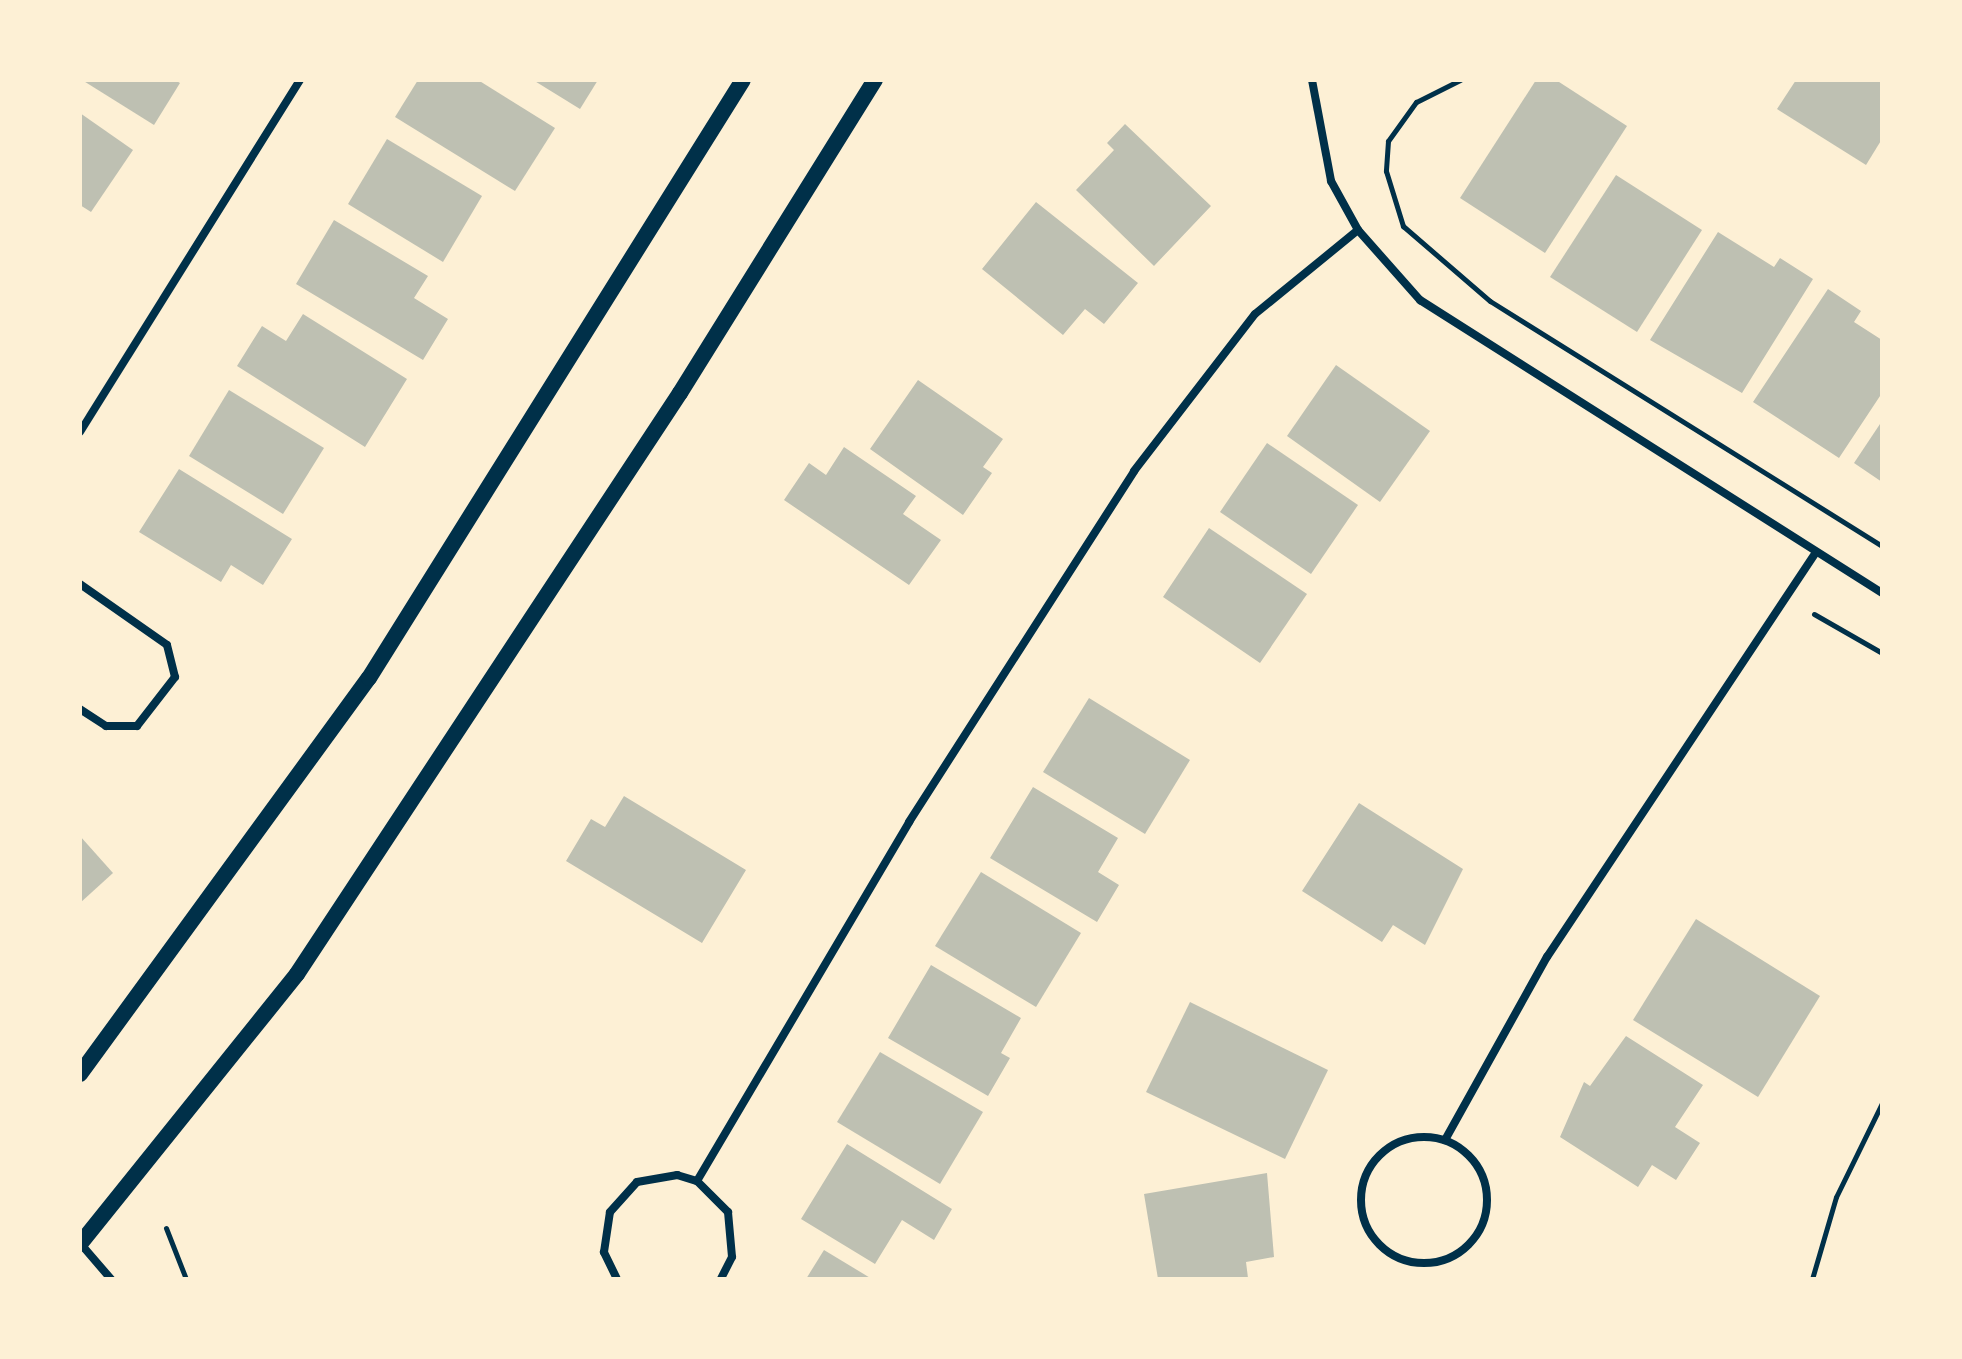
<!DOCTYPE html>
<html>
<head>
<meta charset="utf-8">
<style>
	body { margin:0 }
	#map { position:relative; width:1962px; height:1359px; overflow:hidden; background:#fdf0d5; font-family:"Work Sans",sans-serif }
	div>[style] { position:absolute }
	.building>* { inset:0; background:#bec0b2 }
	.path>* { height:5px; margin:-2.5px; padding:0 2.5px; transform-origin:2.5px; border-radius:2.5px; background:#003049 }
	.minor>* { height:8px; margin:-4px; padding:0 4px; transform-origin:4px; border-radius:4px; background:#003049 }
	.minor>.ring { margin:-4px; padding:0; box-sizing:content-box; background:none; border:8px solid #003049; border-radius:50% }
	.secondary>* { height:16px; margin:-8px; padding:0 8px; transform-origin:8px; border-radius:8px; background:#003049 }
	span { translate:-50% -50%; white-space:nowrap; text-align:center; line-height:1.15; -webkit-text-stroke:6px #fdf0d5; paint-order:stroke }
	.frame { position:absolute; inset:0; border:82px solid #fdf0d5; pointer-events:none }
</style>
</head>
<body>
<div id="map">
	<div class="building">
		<div style="clip-path:polygon(82px 80px,175px 80px,180px 83px,154px 125px)"></div>
		<div style="clip-path:polygon(418px 80px,478px 80px,555px 128px,515px 191px,395px 117px)"></div>
		<div style="clip-path:polygon(533px 80px,598px 80px,580px 109px)"></div>
		<div style="clip-path:polygon(1536px 80px,1556px 80px,1627px 126px,1545px 253px,1460px 198px)"></div>
		<div style="clip-path:polygon(1796px 80px,1882px 80px,1882px 139px,1866px 165px,1777px 109px)"></div>
		<div style="clip-path:polygon(80px 113px,133px 150px,91px 212px,80px 205px)"></div>
		<div style="clip-path:polygon(1125px 124px,1211px 206px,1154px 266px,1076px 190px,1114px 150px,1107px 143px)"></div>
		<div style="clip-path:polygon(387px 139px,482px 196px,443px 262px,348px 204px)"></div>
		<div style="clip-path:polygon(1616px 175px,1702px 230px,1637px 332px,1550px 277px)"></div>
		<div style="clip-path:polygon(1036px 202px,1138px 283px,1104px 324px,1085px 309px,1063px 335px,982px 269px)"></div>
		<div style="clip-path:polygon(334px 220px,428px 276px,414px 298px,448px 319px,423px 360px,296px 284px)"></div>
		<div style="clip-path:polygon(1718px 232px,1774px 267px,1780px 258px,1813px 279px,1742px 393px,1650px 340px)"></div>
		<div style="clip-path:polygon(1828px 289px,1861px 311px,1854px 322px,1882px 340px,1882px 393px,1839px 458px,1753px 402px)"></div>
		<div style="clip-path:polygon(303px 314px,407px 379px,365px 447px,237px 366px,262px 326px,286px 341px)"></div>
		<div style="clip-path:polygon(1336px 365px,1430px 431px,1380px 502px,1287px 436px)"></div>
		<div style="clip-path:polygon(918px 380px,1003px 439px,983px 467px,992px 473px,963px 515px,870px 449px)"></div>
		<div style="clip-path:polygon(229px 390px,324px 448px,283px 514px,189px 456px)"></div>
		<div style="clip-path:polygon(1882px 421px,1882px 482px,1854px 463px)"></div>
		<div style="clip-path:polygon(1267px 443px,1358px 505px,1311px 574px,1220px 512px)"></div>
		<div style="clip-path:polygon(844px 447px,916px 496px,903px 514px,941px 540px,909px 585px,784px 500px,809px 463px,826px 475px)"></div>
		<div style="clip-path:polygon(179px 469px,292px 539px,263px 585px,231px 565px,221px 582px,139px 532px)"></div>
		<div style="clip-path:polygon(1209px 528px,1307px 594px,1260px 663px,1163px 597px)"></div>
		<div style="clip-path:polygon(1089px 698px,1190px 760px,1145px 834px,1043px 772px)"></div>
		<div style="clip-path:polygon(1033px 787px,1118px 838px,1098px 872px,1119px 885px,1097px 922px,990px 858px)"></div>
		<div style="clip-path:polygon(624px 796px,746px 870px,702px 943px,566px 861px,591px 819px,605px 827px)"></div>
		<div style="clip-path:polygon(1359px 803px,1463px 869px,1425px 945px,1393px 925px,1382px 942px,1302px 891px)"></div>
		<div style="clip-path:polygon(80px 836px,113px 873px,80px 903px)"></div>
		<div style="clip-path:polygon(981px 872px,1081px 933px,1036px 1007px,935px 946px)"></div>
		<div style="clip-path:polygon(1696px 919px,1820px 996px,1758px 1097px,1633px 1020px)"></div>
		<div style="clip-path:polygon(931px 965px,1021px 1018px,1001px 1053px,1010px 1058px,988px 1096px,888px 1038px)"></div>
		<div style="clip-path:polygon(1190px 1002px,1328px 1070px,1285px 1159px,1146px 1092px)"></div>
		<div style="clip-path:polygon(1626px 1036px,1703px 1085px,1675px 1127px,1700px 1143px,1676px 1180px,1652px 1165px,1638px 1187px,1560px 1137px,1584px 1082px,1590px 1086px)"></div>
		<div style="clip-path:polygon(880px 1052px,983px 1112px,940px 1184px,837px 1122px)"></div>
		<div style="clip-path:polygon(847px 1144px,952px 1209px,934px 1240px,902px 1220px,875px 1264px,801px 1219px)"></div>
		<div style="clip-path:polygon(1267px 1173px,1274px 1257px,1246px 1262px,1248px 1278px,1158px 1279px,1144px 1194px)"></div>
		<div style="clip-path:polygon(824px 1250px,872px 1279px,806px 1279px)"></div>
	</div>
	<div class="path">
		<div style="left:1460px;top:80px;width:49px;rotate:153.4deg"></div>
		<div style="left:1416px;top:102px;width:48px;rotate:125.7deg"></div>
		<div style="left:1388px;top:141px;width:30px;rotate:94deg"></div>
		<div style="left:1386px;top:171px;width:58px;rotate:72.8deg"></div>
		<div style="left:1403px;top:226px;width:115px;rotate:40.8deg"></div>
		<div style="left:1490px;top:301px;width:462px;rotate:32deg"></div>
		<div style="left:1814px;top:614px;width:78px;rotate:29.8deg"></div>
		<div style="left:166px;top:1228px;width:55px;rotate:68.6deg"></div>
		<div style="left:1812px;top:1279px;width:85px;rotate:-73.7deg"></div>
		<div style="left:1836px;top:1197px;width:105px;rotate:-63.9deg"></div>
	</div>
	<div class="minor">
		<div style="left:1312px;top:80px;width:103px;rotate:79.3deg"></div>
		<div style="left:1331px;top:181px;width:56px;rotate:61.1deg"></div>
		<div style="left:1358px;top:230px;width:94px;rotate:48.5deg"></div>
		<div style="left:1420px;top:300px;width:547px;rotate:32.38deg"></div>
		<div style="left:80px;top:432px;width:415px;rotate:-58deg"></div>
		<div style="left:80px;top:584px;width:106px;rotate:35deg"></div>
		<div style="left:167px;top:645px;width:33px;rotate:76deg"></div>
		<div style="left:175px;top:677px;width:62px;rotate:127.8deg"></div>
		<div style="left:137px;top:726px;width:31px;rotate:180deg"></div>
		<div style="left:106px;top:726px;width:31px;rotate:-147deg"></div>
		<div class="ring" style="left:1361px;top:1137px;width:118px;height:118px"></div>
		<div style="left:1445px;top:1140px;width:210px;rotate:-60.9deg"></div>
		<div style="left:1547px;top:957px;width:486px;rotate:-56.4deg"></div>
		<div style="left:697px;top:1181px;width:417px;rotate:-59.4deg"></div>
		<div style="left:909px;top:822px;width:417px;rotate:-57.3deg"></div>
		<div style="left:1134px;top:471px;width:198px;rotate:-52.4deg"></div>
		<div style="left:1255px;top:314px;width:133px;rotate:-39.2deg"></div>
		<div style="left:80px;top:1243px;width:48px;rotate:49.3deg"></div>
		<div style="left:617px;top:1279px;width:30px;rotate:-116deg"></div>
		<div style="left:604px;top:1252px;width:40px;rotate:-81.5deg"></div>
		<div style="left:610px;top:1212px;width:40px;rotate:-48deg"></div>
		<div style="left:637px;top:1182px;width:41px;rotate:-9.9deg"></div>
		<div style="left:677px;top:1175px;width:21px;rotate:17deg"></div>
		<div style="left:697px;top:1181px;width:44px;rotate:45deg"></div>
		<div style="left:728px;top:1212px;width:45px;rotate:84.9deg"></div>
		<div style="left:732px;top:1257px;width:25px;rotate:117deg"></div>
	</div>
	<div class="secondary">
		<div style="left:80px;top:1074px;width:490px;rotate:-53.9deg"></div>
		<div style="left:369px;top:678px;width:705px;rotate:-57.98deg"></div>
		<div style="left:80px;top:1244px;width:346px;rotate:-51.2deg"></div>
		<div style="left:297px;top:974px;width:696px;rotate:-56.61deg"></div>
		<div style="left:680px;top:393px;width:369px;rotate:-58.1deg"></div>
	</div>
	<div class="frame"></div>
</div>
</body>
</html>
